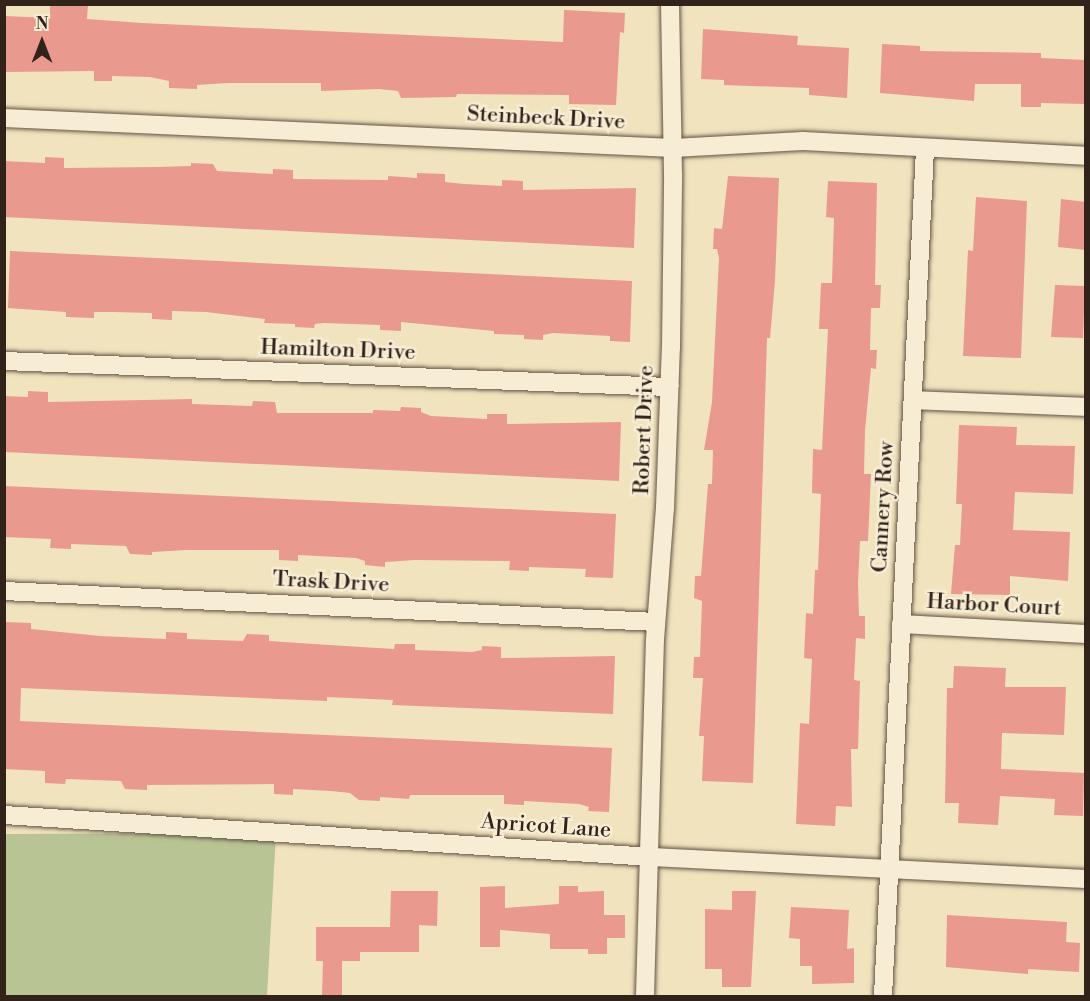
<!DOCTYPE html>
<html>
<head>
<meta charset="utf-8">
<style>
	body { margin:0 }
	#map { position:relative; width:1090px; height:1001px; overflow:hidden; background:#f2e3bf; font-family:"Libre Bodoni",serif }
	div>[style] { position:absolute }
	.green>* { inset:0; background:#b8c494 }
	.building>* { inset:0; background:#e9998e }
	.roads { filter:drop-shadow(0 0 2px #625343) drop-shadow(0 0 2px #625343) }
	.street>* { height:18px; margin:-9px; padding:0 9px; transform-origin:9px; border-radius:9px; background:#f7edd5 }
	span { translate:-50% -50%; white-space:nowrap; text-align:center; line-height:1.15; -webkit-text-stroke:5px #f7edd5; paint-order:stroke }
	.street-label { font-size:22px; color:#32231a }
	.frame { position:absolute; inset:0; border:6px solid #32231a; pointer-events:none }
	.north { position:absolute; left:12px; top:12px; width:60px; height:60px; -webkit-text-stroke:4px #f7edd5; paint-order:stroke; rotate:0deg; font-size:16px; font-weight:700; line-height:24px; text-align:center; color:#32231a }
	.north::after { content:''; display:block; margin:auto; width:21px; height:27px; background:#32231a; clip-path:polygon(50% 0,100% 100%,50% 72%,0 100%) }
</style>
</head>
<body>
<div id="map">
	<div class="green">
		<div style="clip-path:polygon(276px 833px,267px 996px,5px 996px,4px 834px)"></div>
	</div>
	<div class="building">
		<div style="clip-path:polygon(50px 4px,88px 5px,87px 19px,142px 23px,563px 42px,564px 10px,625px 13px,624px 33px,620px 32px,616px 105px,569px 104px,569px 95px,457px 94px,456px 97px,401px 98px,398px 91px,379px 89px,321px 91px,321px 83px,228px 83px,197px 85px,197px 89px,169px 88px,169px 81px,150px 77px,112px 76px,112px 81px,94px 81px,94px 71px,4px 72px,4px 16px,50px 18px)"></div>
		<div style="clip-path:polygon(703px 29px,798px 36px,797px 45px,849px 48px,847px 98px,809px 95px,809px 88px,724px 85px,724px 80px,701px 79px)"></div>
		<div style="clip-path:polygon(882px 44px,920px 46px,920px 51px,1041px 53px,1041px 58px,1086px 60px,1086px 104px,1041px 103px,1041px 107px,1021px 107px,1021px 84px,975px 84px,974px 101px,880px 93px)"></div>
		<div style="clip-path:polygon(45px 157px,64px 158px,64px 168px,157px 167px,191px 166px,191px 163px,213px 164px,217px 171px,273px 174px,273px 169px,293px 170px,293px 179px,388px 180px,388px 176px,417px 178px,417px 173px,445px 174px,445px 182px,464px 184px,502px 186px,502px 180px,523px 181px,523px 190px,636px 188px,634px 248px,4px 217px,4px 161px,45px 163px)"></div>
		<div style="clip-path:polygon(728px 176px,779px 178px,775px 281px,770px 338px,767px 338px,753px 783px,702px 781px,704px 736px,699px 736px,703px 678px,693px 678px,694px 657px,700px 657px,702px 601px,694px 598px,695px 576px,701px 576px,708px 484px,712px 484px,713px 450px,704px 450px,712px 402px,719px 258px,717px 249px,713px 249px,714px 228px,722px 229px)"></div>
		<div style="clip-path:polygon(828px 181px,877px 183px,875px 285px,881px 285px,880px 308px,871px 308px,870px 350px,877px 350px,876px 369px,871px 368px,865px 430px,864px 474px,871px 474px,868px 541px,860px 541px,858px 583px,859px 616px,865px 616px,865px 639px,856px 638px,854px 680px,860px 681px,858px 749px,851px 749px,852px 807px,836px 806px,835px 826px,796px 824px,800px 723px,809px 724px,812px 659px,804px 658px,806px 613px,813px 614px,815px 570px,818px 570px,821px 494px,812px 493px,813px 449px,822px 450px,828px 329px,819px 329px,821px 283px,832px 283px,834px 218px,826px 217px)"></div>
		<div style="clip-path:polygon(976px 197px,1027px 201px,1021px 358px,963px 356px,968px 250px,973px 251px)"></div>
		<div style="clip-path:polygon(1061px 199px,1086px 202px,1086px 250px,1058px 247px)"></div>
		<div style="clip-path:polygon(10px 251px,632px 281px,630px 342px,610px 341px,610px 336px,553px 333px,543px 335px,543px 340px,524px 339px,524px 335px,494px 334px,494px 331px,401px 322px,401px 331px,380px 330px,380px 325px,324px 323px,315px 324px,314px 328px,295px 327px,295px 324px,264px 323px,265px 319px,206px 312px,172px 311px,172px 320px,152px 319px,152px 313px,114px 312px,94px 312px,94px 318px,66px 317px,66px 312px,8px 308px)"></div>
		<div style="clip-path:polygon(1055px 285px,1085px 286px,1083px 338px,1051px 337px)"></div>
		<div style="clip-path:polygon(28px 391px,48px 392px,48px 402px,192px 399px,192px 404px,252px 406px,253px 401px,275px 402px,277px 413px,373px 413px,373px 410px,400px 411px,401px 407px,421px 408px,421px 412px,431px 416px,450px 417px,487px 419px,487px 414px,507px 414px,507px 424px,621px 422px,619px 481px,4px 452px,4px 396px,28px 397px)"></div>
		<div style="clip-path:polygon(959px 425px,1017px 427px,1016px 445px,1075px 446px,1073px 494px,1015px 492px,1013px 530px,1070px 532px,1068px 581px,1010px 576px,1010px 595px,951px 594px,955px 545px,960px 545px,962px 504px,956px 504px)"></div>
		<div style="clip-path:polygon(4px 486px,616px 514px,613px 578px,585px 577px,586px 569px,529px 567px,529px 571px,509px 570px,510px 561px,415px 560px,385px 562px,385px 567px,365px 565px,365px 561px,356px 558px,298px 555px,298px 561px,279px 560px,279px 550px,186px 550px,152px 552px,152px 555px,130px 554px,126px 546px,71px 544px,71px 549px,50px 548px,51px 539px,4px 537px)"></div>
		<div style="clip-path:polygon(4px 622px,31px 623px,31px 629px,100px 636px,166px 639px,166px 632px,187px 633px,187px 639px,243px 641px,247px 634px,269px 635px,269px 641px,329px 645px,394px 649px,395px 644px,415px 644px,415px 650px,472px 652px,482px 650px,482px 646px,501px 647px,501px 658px,615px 656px,613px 714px,392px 705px,393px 700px,327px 697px,327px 701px,21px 688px,20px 721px,612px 748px,609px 812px,588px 811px,589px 807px,579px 804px,524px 801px,524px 805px,504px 804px,504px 795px,410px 795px,409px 799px,380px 797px,380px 801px,359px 800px,350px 793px,331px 791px,293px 789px,293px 795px,274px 794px,274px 784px,147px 785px,147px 790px,125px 789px,121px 781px,66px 779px,65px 784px,45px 783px,45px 771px,4px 769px)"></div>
		<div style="clip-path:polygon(954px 666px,1006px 668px,1005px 687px,1066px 687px,1064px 735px,1002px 733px,1001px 769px,1084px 773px,1083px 816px,1054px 815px,1055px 799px,1000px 796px,998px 825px,958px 823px,959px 803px,945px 803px,947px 688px,953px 688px)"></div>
		<div style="clip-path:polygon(505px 886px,505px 908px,559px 904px,559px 886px,578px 886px,578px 892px,604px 891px,604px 915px,625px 915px,625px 938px,607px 938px,607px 954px,588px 954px,588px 949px,550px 949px,550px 934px,500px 930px,500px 947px,480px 947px,480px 887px)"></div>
		<div style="clip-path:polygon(391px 891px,438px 891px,437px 926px,419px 925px,419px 952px,360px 952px,360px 961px,342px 961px,342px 996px,322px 996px,323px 961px,316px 961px,316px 927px,390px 927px)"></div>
		<div style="clip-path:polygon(732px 891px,756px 891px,751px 987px,722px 987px,722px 969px,705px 969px,705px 909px,732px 910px)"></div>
		<div style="clip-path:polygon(791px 907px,849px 910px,847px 949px,854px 948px,854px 983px,812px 984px,812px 966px,800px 966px,800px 939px,789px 938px)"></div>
		<div style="clip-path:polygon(947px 915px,1067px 922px,1066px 942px,1080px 943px,1079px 972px,1028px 969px,1028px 974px,946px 967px)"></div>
	</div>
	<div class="roads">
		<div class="street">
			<div style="left:4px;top:118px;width:670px;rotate:2.57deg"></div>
			<div style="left:673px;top:148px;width:130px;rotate:-3.1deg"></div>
			<div style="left:803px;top:141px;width:283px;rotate:3deg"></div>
			<div style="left:4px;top:361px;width:666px;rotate:2.24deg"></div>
			<div style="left:913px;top:400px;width:173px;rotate:2.3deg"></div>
			<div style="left:4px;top:591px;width:653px;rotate:2.72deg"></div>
			<div style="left:901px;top:624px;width:185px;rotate:3.1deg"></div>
			<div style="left:4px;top:815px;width:648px;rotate:3.71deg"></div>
			<div style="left:651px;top:857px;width:436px;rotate:2.9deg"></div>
			<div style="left:645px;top:996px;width:356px;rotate:-88.4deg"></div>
			<div style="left:655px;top:640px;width:132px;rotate:-85.7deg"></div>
			<div style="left:665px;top:508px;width:160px;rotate:-87.9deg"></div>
			<div style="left:671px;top:348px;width:174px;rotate:-89.3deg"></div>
			<div style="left:673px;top:174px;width:170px;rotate:-91deg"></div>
			<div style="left:883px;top:996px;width:849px;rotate:-87.16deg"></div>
		</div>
	</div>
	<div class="street-label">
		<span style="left:546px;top:118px;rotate:3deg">Steinbeck Drive</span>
		<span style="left:338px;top:350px;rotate:2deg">Hamilton Drive</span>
		<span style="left:644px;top:430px;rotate:-88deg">Robert Drive</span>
		<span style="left:883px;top:507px;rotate:-87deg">Cannery Row</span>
		<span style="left:331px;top:582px;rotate:3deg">Trask Drive</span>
		<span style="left:994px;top:605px;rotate:3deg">Harbor Court</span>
		<span style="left:546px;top:826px;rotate:4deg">Apricot Lane</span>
	</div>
	<div class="frame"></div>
	<div class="north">N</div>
</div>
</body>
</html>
